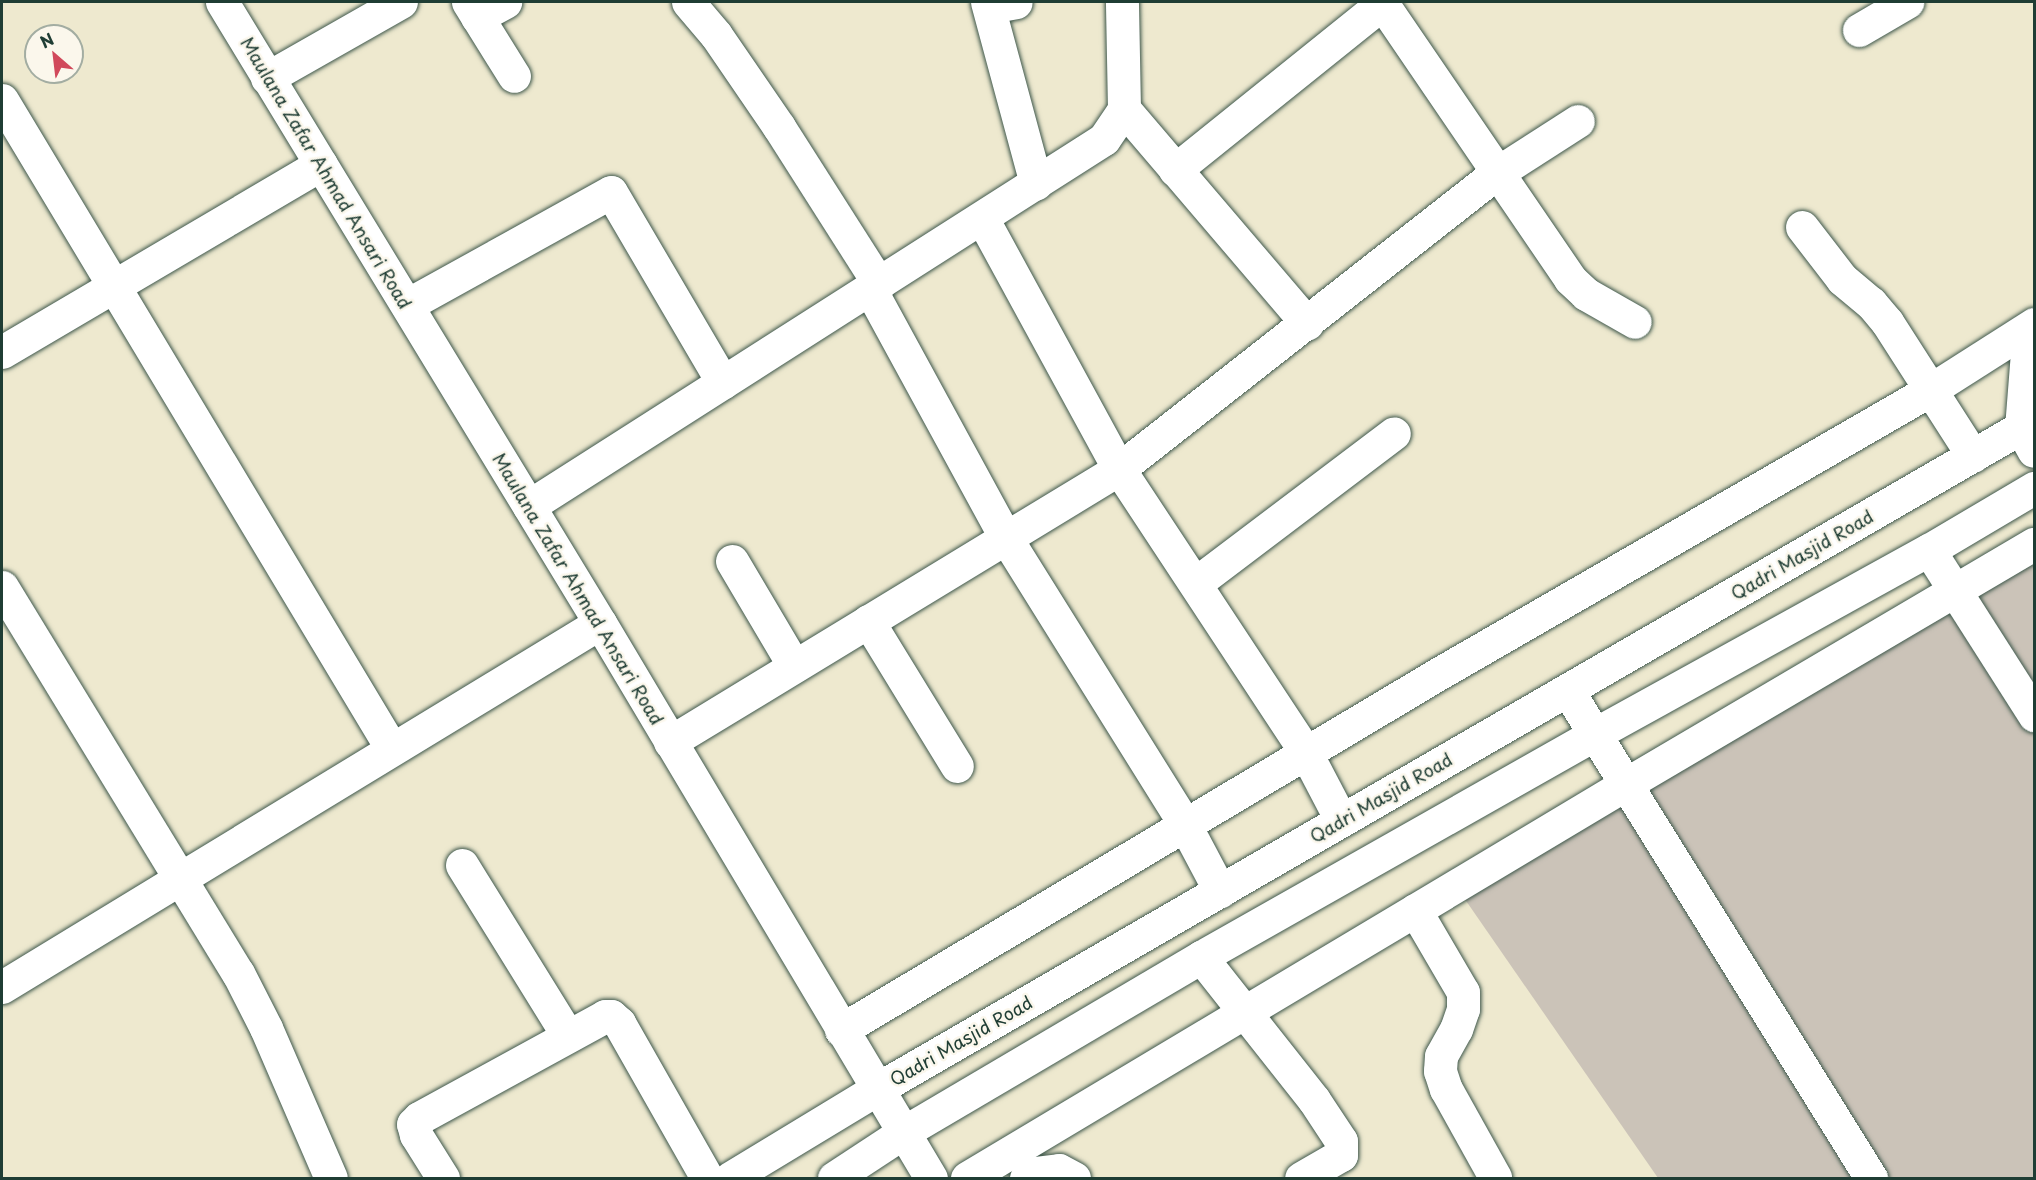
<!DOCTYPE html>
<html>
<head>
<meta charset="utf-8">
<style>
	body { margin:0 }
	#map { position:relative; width:2036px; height:1180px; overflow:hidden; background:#eee9cf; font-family:"Playpen Sans",sans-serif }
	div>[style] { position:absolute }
	.industrial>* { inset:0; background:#cbc3b8 }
	.roads { filter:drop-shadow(0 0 2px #3e574b) drop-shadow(0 0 2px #3e574b) }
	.minor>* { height:33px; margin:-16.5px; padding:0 16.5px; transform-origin:16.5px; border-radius:16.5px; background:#fff }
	span { translate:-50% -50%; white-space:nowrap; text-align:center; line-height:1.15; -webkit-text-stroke:5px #fbf7ec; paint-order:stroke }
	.street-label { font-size:18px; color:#1f3d34 }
	.frame { position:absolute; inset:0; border:3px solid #1f3d34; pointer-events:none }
	.north { position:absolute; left:24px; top:24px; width:60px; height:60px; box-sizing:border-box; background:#fbf7ec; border:2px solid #a3ada2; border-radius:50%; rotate:332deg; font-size:16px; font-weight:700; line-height:24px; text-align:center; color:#1f3d34 }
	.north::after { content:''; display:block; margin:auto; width:21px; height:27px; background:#d1495b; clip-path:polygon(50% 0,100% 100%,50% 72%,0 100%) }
</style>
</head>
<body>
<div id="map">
	<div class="industrial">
		<div style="clip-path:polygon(2034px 551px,2034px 1178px,1658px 1178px,1453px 882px)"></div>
	</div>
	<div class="roads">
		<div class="minor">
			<div style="left:222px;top:2px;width:727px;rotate:58.67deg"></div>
			<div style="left:600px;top:623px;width:646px;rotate:59.19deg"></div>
			<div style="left:468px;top:2px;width:87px;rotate:58.1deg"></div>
			<div style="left:688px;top:2px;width:43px;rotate:49.7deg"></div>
			<div style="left:716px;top:35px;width:112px;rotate:55.6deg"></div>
			<div style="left:779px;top:127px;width:186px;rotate:57.5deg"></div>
			<div style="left:987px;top:2px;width:188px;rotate:74.9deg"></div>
			<div style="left:1382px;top:3px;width:334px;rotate:55.7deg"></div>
			<div style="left:1570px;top:279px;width:22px;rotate:43deg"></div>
			<div style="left:1586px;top:294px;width:56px;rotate:29.7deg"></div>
			<div style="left:989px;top:7px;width:27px;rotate:-10deg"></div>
			<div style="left:477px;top:17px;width:32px;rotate:-28deg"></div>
			<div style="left:1859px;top:30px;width:56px;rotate:-30.3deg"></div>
			<div style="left:267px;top:78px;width:154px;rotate:-29.6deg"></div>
			<div style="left:2px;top:100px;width:757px;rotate:59deg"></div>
			<div style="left:1124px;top:109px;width:282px;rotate:49.5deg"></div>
			<div style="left:1175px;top:170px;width:268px;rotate:-38.8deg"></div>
			<div style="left:982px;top:218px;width:286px;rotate:61.4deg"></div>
			<div style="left:1119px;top:469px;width:340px;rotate:56.6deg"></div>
			<div style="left:1306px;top:753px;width:76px;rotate:62.4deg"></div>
			<div style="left:1802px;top:227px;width:66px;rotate:52.4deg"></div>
			<div style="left:1842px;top:279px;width:38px;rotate:40deg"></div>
			<div style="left:1871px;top:303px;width:25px;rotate:50deg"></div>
			<div style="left:1887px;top:322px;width:159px;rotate:57.3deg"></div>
			<div style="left:870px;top:289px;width:284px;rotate:61.4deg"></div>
			<div style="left:1006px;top:538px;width:338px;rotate:58deg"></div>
			<div style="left:1185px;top:825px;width:75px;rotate:62.1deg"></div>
			<div style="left:407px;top:305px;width:233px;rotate:-29deg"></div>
			<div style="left:611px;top:192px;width:221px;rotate:59.6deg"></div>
			<div style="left:2034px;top:335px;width:18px;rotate:112deg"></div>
			<div style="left:2027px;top:352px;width:76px;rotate:94.5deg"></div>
			<div style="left:2021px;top:428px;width:26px;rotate:61deg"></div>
			<div style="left:2px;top:352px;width:370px;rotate:-30.5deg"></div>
			<div style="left:529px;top:506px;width:682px;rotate:-32.55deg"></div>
			<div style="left:1104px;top:139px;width:36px;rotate:-56deg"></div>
			<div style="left:1124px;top:109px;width:107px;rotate:-91.1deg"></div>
			<div style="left:1929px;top:550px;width:196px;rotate:57.5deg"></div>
			<div style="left:732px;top:561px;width:122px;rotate:59.4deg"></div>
			<div style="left:1196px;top:583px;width:248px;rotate:-37.1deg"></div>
			<div style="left:2px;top:587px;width:452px;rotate:58.6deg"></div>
			<div style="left:238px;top:973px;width:62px;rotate:63deg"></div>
			<div style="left:266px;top:1028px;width:163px;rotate:66.6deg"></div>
			<div style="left:868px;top:621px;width:170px;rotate:58.5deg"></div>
			<div style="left:1568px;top:691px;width:574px;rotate:58.11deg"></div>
			<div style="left:670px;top:742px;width:525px;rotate:-31.3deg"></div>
			<div style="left:1119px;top:469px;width:480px;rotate:-38.1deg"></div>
			<div style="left:1497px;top:173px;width:96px;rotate:-32.7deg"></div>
			<div style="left:462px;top:865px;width:201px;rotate:58.2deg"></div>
			<div style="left:1415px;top:910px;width:95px;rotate:59.7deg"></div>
			<div style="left:1463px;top:992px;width:17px;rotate:90deg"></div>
			<div style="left:1463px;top:1009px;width:21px;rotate:109deg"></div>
			<div style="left:1456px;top:1029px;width:31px;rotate:119deg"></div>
			<div style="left:1441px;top:1056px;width:15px;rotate:94deg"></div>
			<div style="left:1440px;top:1071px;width:19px;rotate:72deg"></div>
			<div style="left:1446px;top:1089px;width:101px;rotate:60.9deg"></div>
			<div style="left:1201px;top:957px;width:182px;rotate:51.7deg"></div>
			<div style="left:1314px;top:1100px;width:49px;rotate:56.6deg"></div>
			<div style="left:1341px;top:1141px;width:14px;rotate:90deg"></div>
			<div style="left:1341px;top:1155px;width:46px;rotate:150.1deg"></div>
			<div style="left:2px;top:987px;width:700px;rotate:-31.33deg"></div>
			<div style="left:841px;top:1030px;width:695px;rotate:-30.81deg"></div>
			<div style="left:1438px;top:674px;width:570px;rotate:-29.98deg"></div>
			<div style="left:1932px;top:389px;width:121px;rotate:-32.5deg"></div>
			<div style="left:443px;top:1178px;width:51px;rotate:-122.1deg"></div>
			<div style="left:416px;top:1135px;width:11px;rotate:-105deg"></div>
			<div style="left:413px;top:1124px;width:8px;rotate:-45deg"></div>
			<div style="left:419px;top:1118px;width:212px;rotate:-28.7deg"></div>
			<div style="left:605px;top:1016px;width:6px"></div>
			<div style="left:611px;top:1016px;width:11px;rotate:41deg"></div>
			<div style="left:619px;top:1023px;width:178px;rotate:60.4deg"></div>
			<div style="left:730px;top:1178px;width:172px;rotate:-31.2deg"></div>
			<div style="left:877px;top:1089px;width:1336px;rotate:-30.04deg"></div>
			<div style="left:834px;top:1178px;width:84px;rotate:-33.3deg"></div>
			<div style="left:904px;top:1132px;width:345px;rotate:-30.5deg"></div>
			<div style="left:1201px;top:957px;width:453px;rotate:-29.5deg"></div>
			<div style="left:1595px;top:734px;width:381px;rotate:-28.9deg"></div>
			<div style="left:1929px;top:550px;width:122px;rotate:-30.6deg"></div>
			<div style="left:967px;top:1178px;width:768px;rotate:-30.87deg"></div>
			<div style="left:1626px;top:784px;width:473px;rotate:-30.5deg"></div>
			<div style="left:1026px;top:1178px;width:11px;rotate:-27deg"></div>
			<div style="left:1036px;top:1173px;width:23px;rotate:-7deg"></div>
			<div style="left:1059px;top:1170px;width:17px;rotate:28deg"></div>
		</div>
	</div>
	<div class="street-label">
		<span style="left:326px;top:173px;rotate:59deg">Maulana Zafar Ahmad Ansari Road</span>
		<span style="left:1802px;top:555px;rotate:-30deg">Qadri Masjid Road</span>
		<span style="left:578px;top:589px;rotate:59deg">Maulana Zafar Ahmad Ansari Road</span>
		<span style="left:1381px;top:798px;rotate:-30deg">Qadri Masjid Road</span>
		<span style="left:961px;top:1041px;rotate:-30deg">Qadri Masjid Road</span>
	</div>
	<div class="frame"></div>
	<div class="north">N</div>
</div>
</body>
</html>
